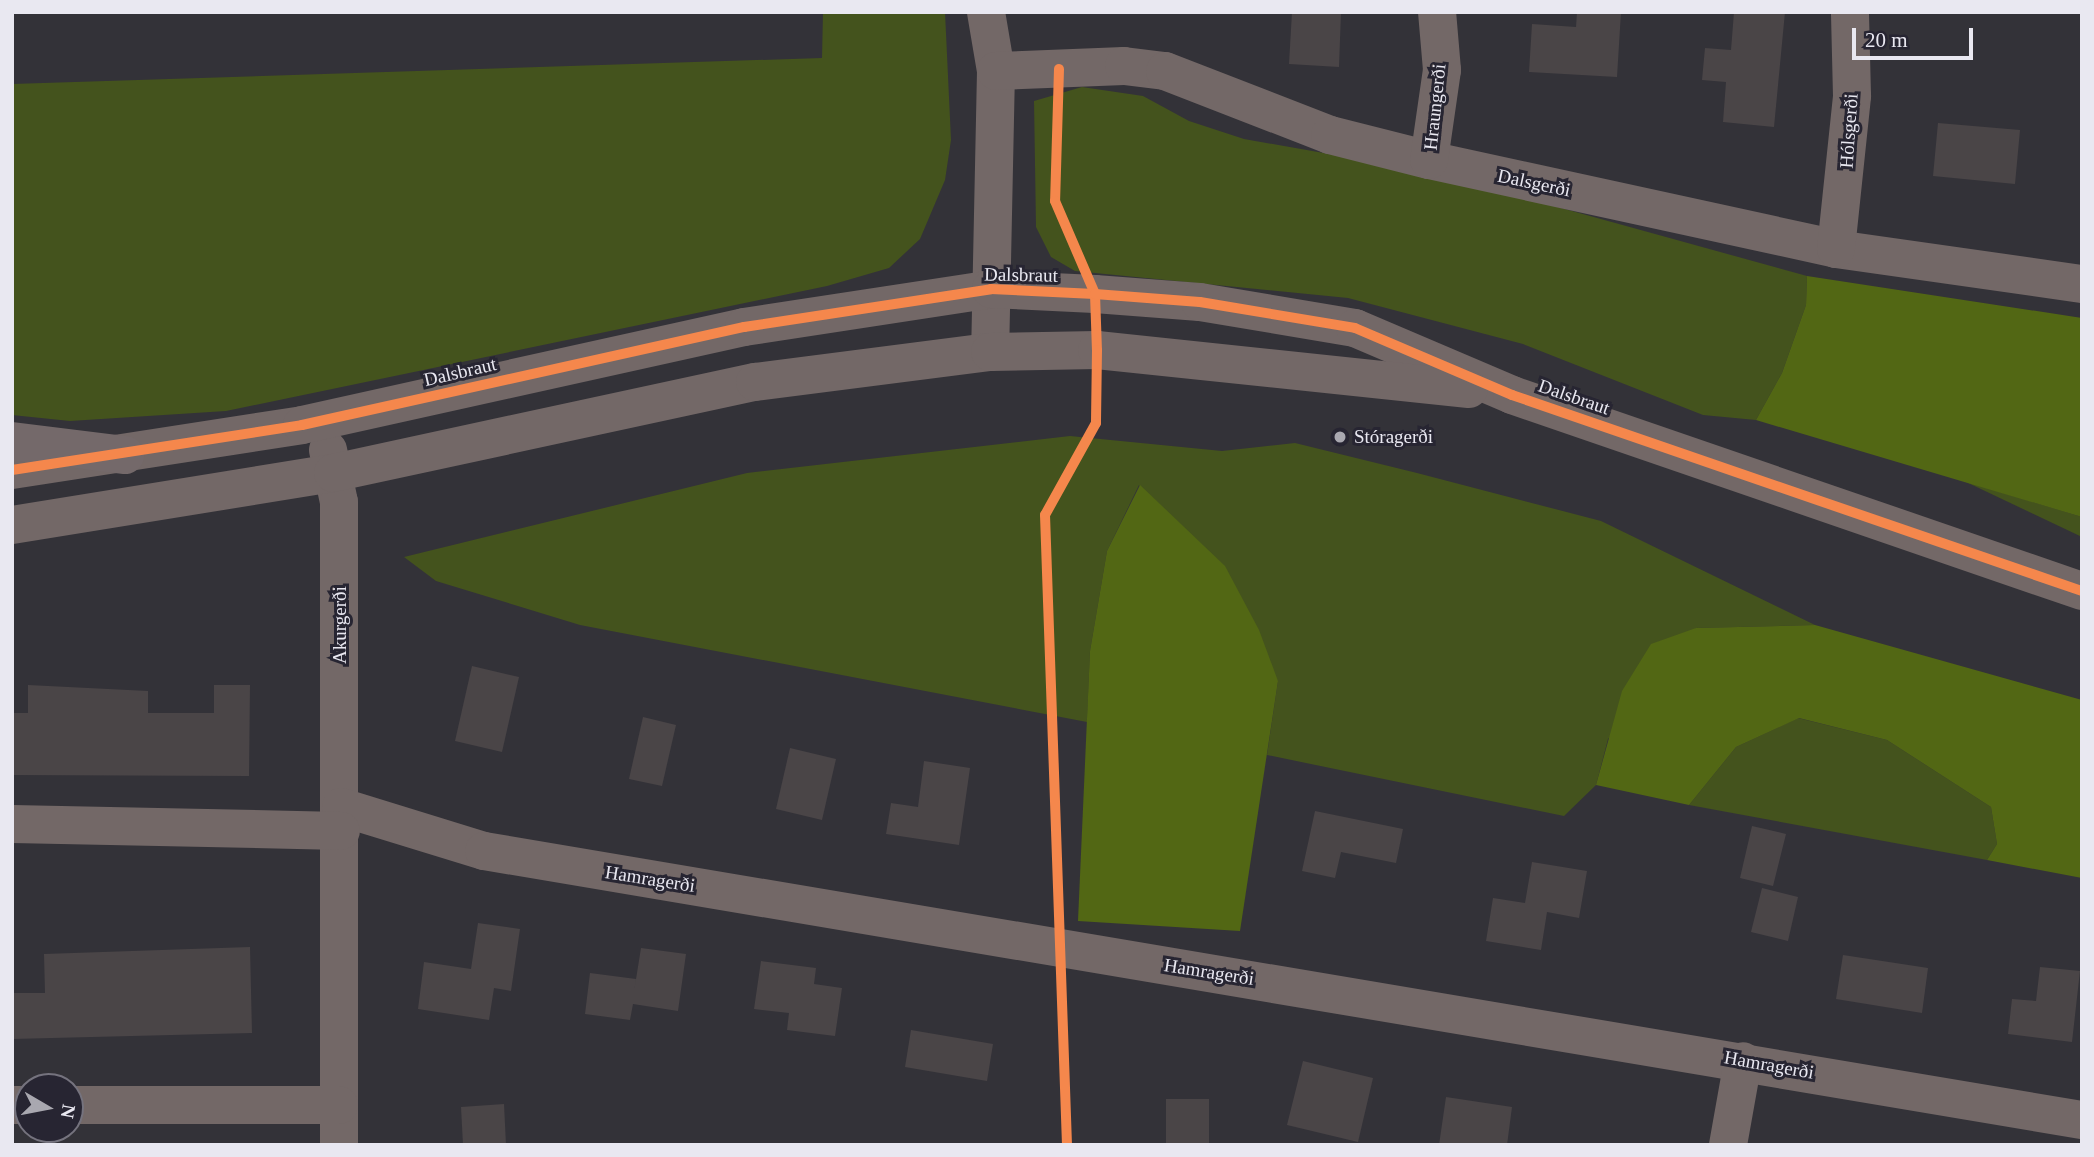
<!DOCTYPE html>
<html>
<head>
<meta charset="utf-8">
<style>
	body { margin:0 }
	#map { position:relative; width:2094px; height:1157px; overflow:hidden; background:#333238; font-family:Georgia,serif }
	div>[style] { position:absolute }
	.green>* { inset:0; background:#44531d }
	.forest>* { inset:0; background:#526714 }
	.building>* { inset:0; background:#4a4547 }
	.path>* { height:4.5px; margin-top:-2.25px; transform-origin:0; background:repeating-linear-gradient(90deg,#766f6f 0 7px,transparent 0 10.5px) }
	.minor>* { height:38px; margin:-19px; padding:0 19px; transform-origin:19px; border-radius:19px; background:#736867 }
	.major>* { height:38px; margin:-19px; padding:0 19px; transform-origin:19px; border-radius:19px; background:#74696a }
	.cycleway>* { height:10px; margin:-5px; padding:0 5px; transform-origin:5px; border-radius:5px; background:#f5874c }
	.dots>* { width:19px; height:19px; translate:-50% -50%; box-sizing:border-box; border:4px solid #272532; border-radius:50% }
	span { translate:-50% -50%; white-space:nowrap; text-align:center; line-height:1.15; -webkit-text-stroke:6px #272532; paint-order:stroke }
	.street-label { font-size:19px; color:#e9e8f1 }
	.poi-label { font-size:19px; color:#e9e8f1 }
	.left { translate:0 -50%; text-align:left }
	.frame { position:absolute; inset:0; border:14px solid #e9e8f1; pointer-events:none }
	.north { position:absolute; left:14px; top:1073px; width:70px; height:70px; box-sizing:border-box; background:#272532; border:2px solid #75737e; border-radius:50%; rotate:100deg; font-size:19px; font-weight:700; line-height:28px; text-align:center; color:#e9e8f1 }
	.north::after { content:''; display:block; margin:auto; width:24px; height:32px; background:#a9a8b0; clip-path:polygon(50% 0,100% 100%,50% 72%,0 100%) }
	.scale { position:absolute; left:1852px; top:28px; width:121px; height:32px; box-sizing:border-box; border:4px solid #e9e8f1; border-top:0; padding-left:9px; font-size:21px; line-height:24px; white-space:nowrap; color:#e9e8f1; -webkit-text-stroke:5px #272532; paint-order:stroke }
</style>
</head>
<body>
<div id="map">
	<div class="green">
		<div style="clip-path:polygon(823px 12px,945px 12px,951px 140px,945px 180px,920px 239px,889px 268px,827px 286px,226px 411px,70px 421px,12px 415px,12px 84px,822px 58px)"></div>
		<div style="clip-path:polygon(1082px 87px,1143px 96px,1189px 121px,1244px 139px,1431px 172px,1807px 276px,1806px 305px,1782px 373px,1756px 420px,1703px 415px,1523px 344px,1348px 298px,1075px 271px,1051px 257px,1036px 227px,1034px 101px)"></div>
		<div style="clip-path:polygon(1070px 436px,1222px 451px,1295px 443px,1417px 473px,1601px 521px,1815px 625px,1696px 628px,1608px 739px,1596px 785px,1564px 816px,1267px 755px,1278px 681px,1139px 485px,1107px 551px,1090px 651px,1087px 722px,580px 625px,436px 581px,404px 557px,747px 473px)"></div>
		<div style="clip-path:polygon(1964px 481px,2082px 517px,2082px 537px)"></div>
		<div style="clip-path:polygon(1798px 718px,1887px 740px,1991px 807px,1997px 844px,1987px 860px,1689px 805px,1736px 747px)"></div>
	</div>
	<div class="forest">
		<div style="clip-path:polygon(1807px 276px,2082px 318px,2082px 517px,1756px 420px,1782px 373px,1806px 305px)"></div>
		<div style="clip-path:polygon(1140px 485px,1225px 566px,1259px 630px,1278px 681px,1240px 931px,1078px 921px,1090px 651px,1107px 551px)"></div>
		<div style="clip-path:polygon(1815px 625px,2082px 700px,2082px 878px,1987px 860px,1997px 844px,1991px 807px,1887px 740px,1799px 718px,1736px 747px,1689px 805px,1596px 785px,1622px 691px,1651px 644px,1696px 628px)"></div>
	</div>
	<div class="building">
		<div style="clip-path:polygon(1292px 12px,1341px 12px,1339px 67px,1289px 64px)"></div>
		<div style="clip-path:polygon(1577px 12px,1621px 12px,1617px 77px,1529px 72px,1532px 24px,1576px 27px)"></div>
		<div style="clip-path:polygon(1734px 12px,1785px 12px,1774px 127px,1723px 122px,1726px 82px,1702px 80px,1705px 48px,1731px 50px)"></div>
		<div style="clip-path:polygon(1938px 123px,2020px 130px,2015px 184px,1933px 176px)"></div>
		<div style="clip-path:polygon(472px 666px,519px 677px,502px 752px,455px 741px)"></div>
		<div style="clip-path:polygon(28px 685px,148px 691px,148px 713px,214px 713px,214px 685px,250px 685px,249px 776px,12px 775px,12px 713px,28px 713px)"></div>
		<div style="clip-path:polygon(643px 717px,676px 725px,662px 786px,629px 779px)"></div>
		<div style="clip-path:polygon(790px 748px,836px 759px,822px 820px,776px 809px)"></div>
		<div style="clip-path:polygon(924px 761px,970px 768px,959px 845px,886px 834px,891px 803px,918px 807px)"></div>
		<div style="clip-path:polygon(1315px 811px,1403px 829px,1396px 863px,1341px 852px,1335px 878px,1302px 871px)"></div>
		<div style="clip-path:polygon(1752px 826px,1786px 834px,1773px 886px,1740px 878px)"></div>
		<div style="clip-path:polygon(1532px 862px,1587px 871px,1579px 918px,1547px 912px,1541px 950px,1486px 941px,1493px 898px,1525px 903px)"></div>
		<div style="clip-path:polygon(1762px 888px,1798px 897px,1788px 941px,1751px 932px)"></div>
		<div style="clip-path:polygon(478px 923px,520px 929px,511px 991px,494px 988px,489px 1020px,418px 1009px,424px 962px,471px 969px)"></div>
		<div style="clip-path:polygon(250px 947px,252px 1033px,12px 1039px,12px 993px,45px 993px,44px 954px)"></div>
		<div style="clip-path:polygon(641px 948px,686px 954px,678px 1011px,633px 1004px,630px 1020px,585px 1014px,590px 973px,636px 979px,633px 998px)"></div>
		<div style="clip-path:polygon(1843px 955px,1928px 968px,1922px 1013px,1836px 999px)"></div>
		<div style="clip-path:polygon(761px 961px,816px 968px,814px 984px,842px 988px,835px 1036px,787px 1030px,789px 1013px,754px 1009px)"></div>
		<div style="clip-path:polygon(2040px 967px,2080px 971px,2072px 1042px,2008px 1034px,2012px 999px,2036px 1001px)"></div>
		<div style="clip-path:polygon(911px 1030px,993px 1044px,987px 1081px,905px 1067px)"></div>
		<div style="clip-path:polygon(1303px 1061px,1373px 1078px,1358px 1142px,1287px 1125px)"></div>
		<div style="clip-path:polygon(1446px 1097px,1512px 1107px,1507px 1145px,1439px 1145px)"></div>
		<div style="clip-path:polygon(1166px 1099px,1209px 1099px,1209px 1145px,1166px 1145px)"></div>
		<div style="clip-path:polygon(504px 1104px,506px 1145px,463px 1145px,461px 1107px)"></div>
	</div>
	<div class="path">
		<div style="left:1058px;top:107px;width:94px;rotate:91.8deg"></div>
		<div style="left:1055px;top:201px;width:59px;rotate:66.9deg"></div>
		<div style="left:1058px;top:910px;width:395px;rotate:-91.9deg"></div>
		<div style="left:1045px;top:515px;width:105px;rotate:-61deg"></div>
		<div style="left:1096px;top:423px;width:34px;rotate:-88deg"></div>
		<div style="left:1061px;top:988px;width:157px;rotate:87.8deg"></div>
	</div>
	<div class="minor">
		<div style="left:986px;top:12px;width:60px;rotate:80.4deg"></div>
		<div style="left:996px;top:71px;width:281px;rotate:91.2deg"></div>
		<div style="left:996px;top:71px;width:128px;rotate:-2.2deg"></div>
		<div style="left:1124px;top:66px;width:41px;rotate:7deg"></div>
		<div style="left:1165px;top:71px;width:177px;rotate:21.2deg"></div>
		<div style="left:1330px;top:135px;width:102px;rotate:14.2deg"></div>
		<div style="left:1429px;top:160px;width:417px;rotate:12.3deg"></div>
		<div style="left:1836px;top:249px;width:248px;rotate:8.1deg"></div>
		<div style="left:1429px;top:160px;width:91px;rotate:-81.8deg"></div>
		<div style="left:1442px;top:70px;width:58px;rotate:-94.9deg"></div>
		<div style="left:1836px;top:249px;width:154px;rotate:-84deg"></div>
		<div style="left:1852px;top:96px;width:84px;rotate:-91.4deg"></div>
		<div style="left:328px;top:450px;width:53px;rotate:78.1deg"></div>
		<div style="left:339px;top:502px;width:643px;rotate:90deg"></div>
		<div style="left:12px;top:470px;width:293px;rotate:-8.8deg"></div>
		<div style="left:302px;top:425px;width:453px;rotate:-12.5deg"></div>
		<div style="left:744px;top:327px;width:250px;rotate:-8.7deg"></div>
		<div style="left:991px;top:289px;width:104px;rotate:2.8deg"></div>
		<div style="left:1095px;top:294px;width:105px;rotate:4.4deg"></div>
		<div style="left:1200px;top:302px;width:157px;rotate:9.5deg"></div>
		<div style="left:1355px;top:328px;width:171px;rotate:23.1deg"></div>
		<div style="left:1512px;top:395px;width:603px;rotate:18.98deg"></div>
		<div style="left:12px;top:525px;width:325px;rotate:-9.2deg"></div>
		<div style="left:333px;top:473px;width:432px;rotate:-12.2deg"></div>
		<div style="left:755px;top:382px;width:237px;rotate:-7.3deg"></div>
		<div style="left:990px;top:352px;width:107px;rotate:-1.1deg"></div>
		<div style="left:1097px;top:350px;width:374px;rotate:6deg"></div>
		<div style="left:341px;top:807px;width:150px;rotate:17.1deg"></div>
		<div style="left:484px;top:851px;width:1620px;rotate:9.56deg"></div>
		<div style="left:12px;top:824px;width:329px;rotate:1.2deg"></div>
		<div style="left:12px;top:1105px;width:16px"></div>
		<div style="left:70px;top:1105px;width:269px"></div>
		<div style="left:1728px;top:1145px;width:85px;rotate:-79.9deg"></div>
	</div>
	<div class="major">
		<div style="left:12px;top:441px;width:114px;rotate:7.1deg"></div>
	</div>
	<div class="cycleway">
		<div style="left:1059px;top:69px;width:132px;rotate:91.7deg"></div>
		<div style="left:1055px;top:201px;width:101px;rotate:66.7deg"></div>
		<div style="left:1095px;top:294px;width:56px;rotate:88deg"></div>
		<div style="left:1097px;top:350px;width:73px;rotate:90.8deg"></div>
		<div style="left:1096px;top:423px;width:105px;rotate:119deg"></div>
		<div style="left:1045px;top:515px;width:630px;rotate:88deg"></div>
		<div style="left:12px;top:470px;width:293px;rotate:-8.8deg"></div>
		<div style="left:302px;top:425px;width:453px;rotate:-12.5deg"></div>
		<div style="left:744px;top:327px;width:250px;rotate:-8.7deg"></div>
		<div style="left:991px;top:289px;width:104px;rotate:2.8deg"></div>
		<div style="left:1095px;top:294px;width:105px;rotate:4.4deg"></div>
		<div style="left:1200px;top:302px;width:157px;rotate:9.5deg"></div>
		<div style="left:1355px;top:328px;width:171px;rotate:23.1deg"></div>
		<div style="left:1512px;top:395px;width:603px;rotate:18.98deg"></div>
	</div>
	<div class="dots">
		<div style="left:1340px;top:437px;background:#a9a8b0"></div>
	</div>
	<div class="street-label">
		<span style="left:1435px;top:107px;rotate:-84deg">Hraungerði</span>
		<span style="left:1849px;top:131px;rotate:-86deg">Hólsgerði</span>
		<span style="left:1534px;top:183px;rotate:12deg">Dalsgerði</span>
		<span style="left:1021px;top:275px;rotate:1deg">Dalsbraut</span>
		<span style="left:460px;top:372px;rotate:-13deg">Dalsbraut</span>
		<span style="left:1574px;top:397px;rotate:19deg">Dalsbraut</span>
		<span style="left:340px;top:625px;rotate:-90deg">Akurgerði</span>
		<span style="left:650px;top:879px;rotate:9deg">Hamragerði</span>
		<span style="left:1209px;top:972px;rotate:9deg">Hamragerði</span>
		<span style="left:1769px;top:1065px;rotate:10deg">Hamragerði</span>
	</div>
	<div class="poi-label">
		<span class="left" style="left:1354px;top:437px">Stóragerði</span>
	</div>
	<div class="frame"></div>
	<div class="north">N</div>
	<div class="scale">20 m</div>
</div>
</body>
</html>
